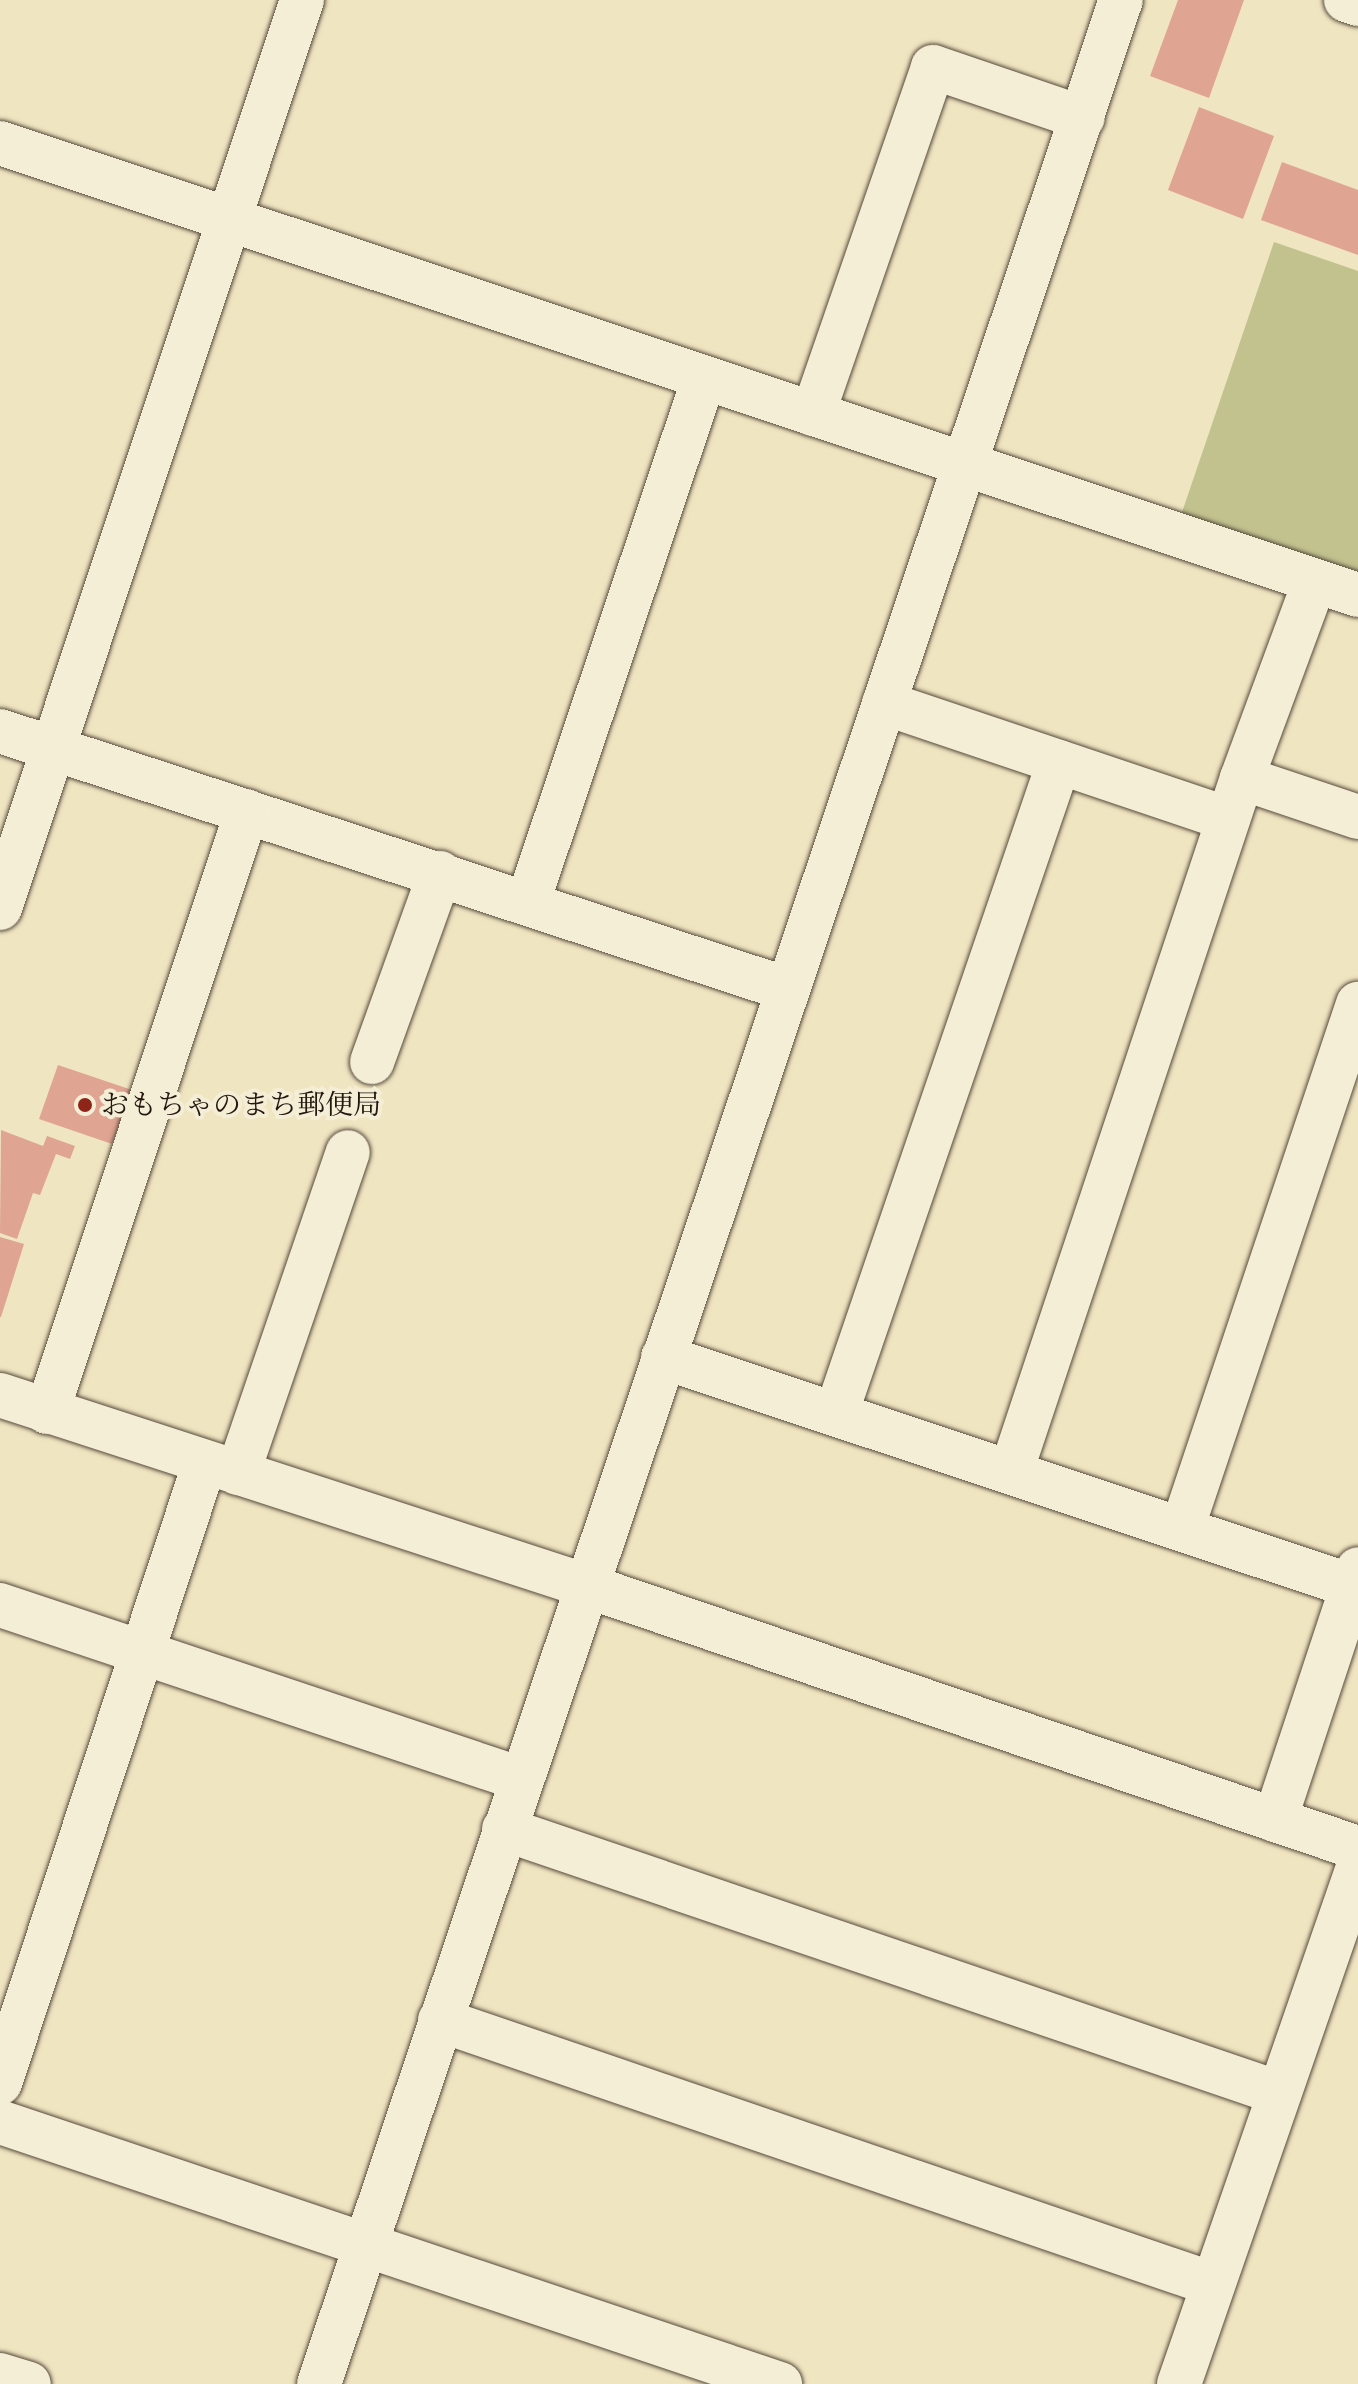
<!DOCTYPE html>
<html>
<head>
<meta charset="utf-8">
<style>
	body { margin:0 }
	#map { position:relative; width:1358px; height:2384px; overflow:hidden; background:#f0e5c1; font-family:"IM FELL Great Primer","Noto Serif JP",serif }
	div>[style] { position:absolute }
	.green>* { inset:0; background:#c1c28e }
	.building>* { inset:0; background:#dfa492 }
	.roads { filter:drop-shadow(0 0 2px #564a3c) drop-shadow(0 0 2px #564a3c) }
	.minor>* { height:44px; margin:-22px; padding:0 22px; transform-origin:22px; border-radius:22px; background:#f5eed7 }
	.dots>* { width:22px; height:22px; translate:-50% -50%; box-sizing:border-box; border:4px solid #f5eed7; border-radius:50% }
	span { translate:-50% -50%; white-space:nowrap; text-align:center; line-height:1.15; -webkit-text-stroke:8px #f5eed7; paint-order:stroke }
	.poi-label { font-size:28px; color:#23170f }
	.left { translate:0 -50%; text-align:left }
</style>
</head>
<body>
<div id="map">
	<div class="green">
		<div style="clip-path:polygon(1274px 242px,1358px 271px,1358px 585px,1178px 524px)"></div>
	</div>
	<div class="building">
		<div style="clip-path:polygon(1178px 0,1244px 0,1209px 98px,1150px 76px)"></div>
		<div style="clip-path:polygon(1199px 107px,1274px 136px,1243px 219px,1168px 190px)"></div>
		<div style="clip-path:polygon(1282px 162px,1358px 190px,1358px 255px,1261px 220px)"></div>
		<div style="clip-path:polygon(58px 1065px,132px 1090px,112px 1144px,39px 1119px)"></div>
		<div style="clip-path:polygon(1px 1130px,43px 1146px,47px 1136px,75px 1146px,70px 1159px,56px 1154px,40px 1195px,33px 1193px,17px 1239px,0 1233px)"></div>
		<div style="clip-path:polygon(0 1237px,24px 1244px,1px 1317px,0 1317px)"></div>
	</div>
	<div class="roads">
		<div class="minor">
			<div style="left:1346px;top:0;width:13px;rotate:18deg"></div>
			<div style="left:0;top:143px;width:1431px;rotate:18.41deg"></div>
			<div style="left:813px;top:414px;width:367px;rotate:-70.9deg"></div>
			<div style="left:933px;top:67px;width:158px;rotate:18.8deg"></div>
			<div style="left:884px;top:703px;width:363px;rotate:18.6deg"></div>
			<div style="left:0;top:731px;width:828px;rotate:18.15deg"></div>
			<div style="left:1242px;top:778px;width:122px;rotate:18.6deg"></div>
			<div style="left:528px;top:902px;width:553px;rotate:-71.43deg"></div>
			<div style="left:0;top:908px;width:957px;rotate:-71.6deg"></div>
			<div style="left:372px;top:1062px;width:201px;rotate:-70.2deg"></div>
			<div style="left:663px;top:1357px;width:732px;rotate:18.39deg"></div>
			<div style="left:0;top:1395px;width:617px;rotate:18.02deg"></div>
			<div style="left:587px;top:1586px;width:814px;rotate:18.77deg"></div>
			<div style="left:47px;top:1412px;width:633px;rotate:-71.59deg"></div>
			<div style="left:836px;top:1414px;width:689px;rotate:-71.12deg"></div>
			<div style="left:1011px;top:1472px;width:731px;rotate:-71.59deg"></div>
			<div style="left:1242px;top:778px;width:210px;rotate:-69.7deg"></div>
			<div style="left:238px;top:1473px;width:339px;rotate:-71.1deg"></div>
			<div style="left:1182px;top:1529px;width:554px;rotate:-71.47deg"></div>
			<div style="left:0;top:1605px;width:549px;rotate:18.47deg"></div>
			<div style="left:1275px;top:1820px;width:264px;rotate:-71.7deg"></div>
			<div style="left:504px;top:1829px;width:819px;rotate:18.81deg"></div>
			<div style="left:440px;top:2020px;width:817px;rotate:18.86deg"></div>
			<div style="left:0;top:2083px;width:654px;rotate:-71.73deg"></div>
			<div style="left:0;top:2122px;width:823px;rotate:18.57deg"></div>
			<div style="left:0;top:2375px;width:30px;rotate:17deg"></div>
			<div style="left:319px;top:2384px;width:2515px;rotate:-71.41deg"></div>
			<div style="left:1179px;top:2384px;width:547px;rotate:-70.9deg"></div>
		</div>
	</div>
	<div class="dots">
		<div style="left:85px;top:1105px;background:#8f2418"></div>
	</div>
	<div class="poi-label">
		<span class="left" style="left:101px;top:1105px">おもちゃのまち郵便局</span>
	</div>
</div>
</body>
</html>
